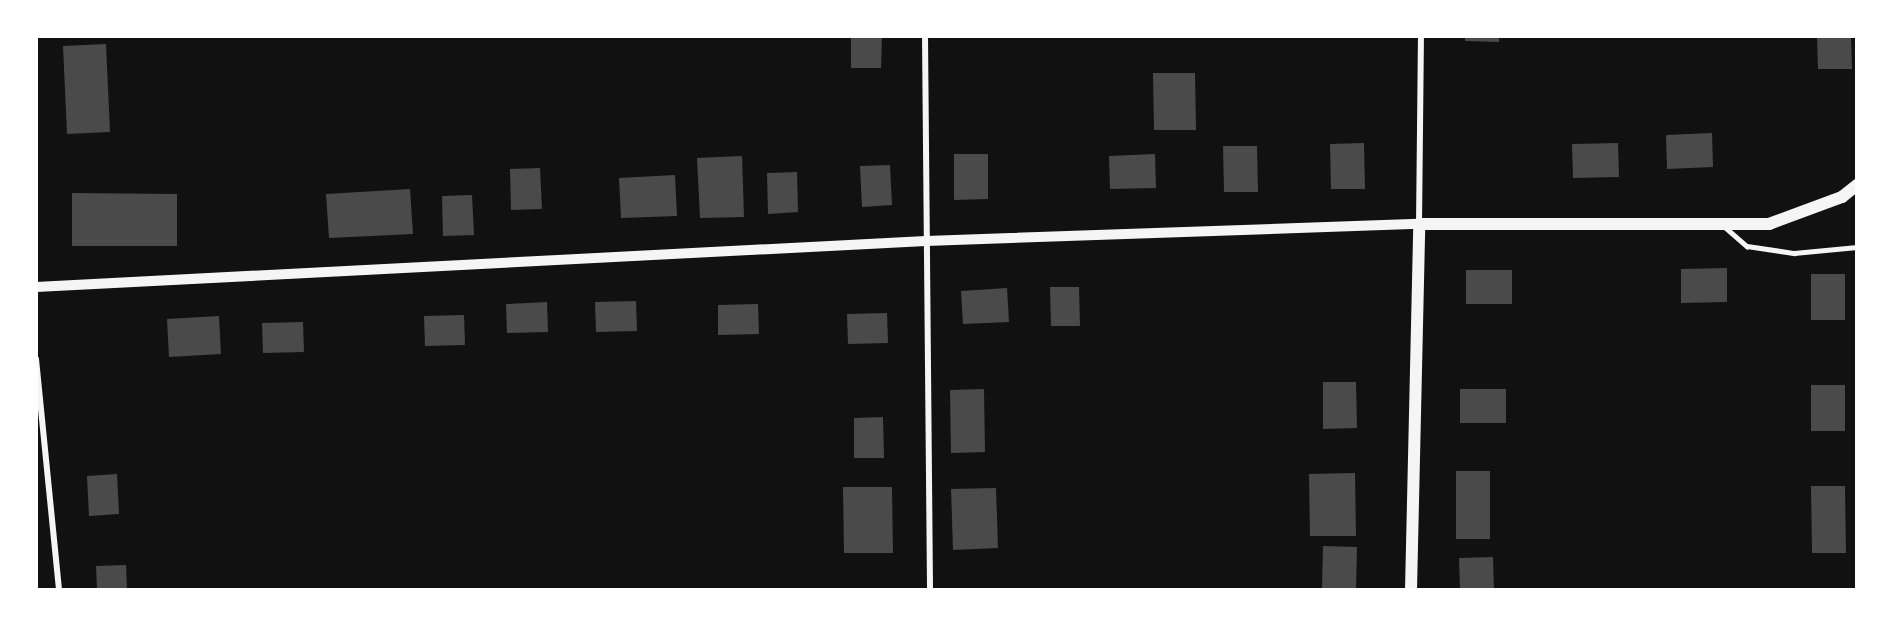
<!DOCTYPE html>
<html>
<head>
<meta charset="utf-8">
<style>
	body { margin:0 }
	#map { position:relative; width:1893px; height:626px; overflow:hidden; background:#111; font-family:Arial,sans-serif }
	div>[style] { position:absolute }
	.building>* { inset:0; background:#4a4a4a }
	.service>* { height:4.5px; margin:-2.25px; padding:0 2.25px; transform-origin:2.25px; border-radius:2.25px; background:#f5f5f5 }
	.minor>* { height:6px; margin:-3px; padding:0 3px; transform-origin:3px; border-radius:3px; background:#f5f5f5 }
	.tertiary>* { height:10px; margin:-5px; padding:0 5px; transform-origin:5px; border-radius:5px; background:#f5f5f5 }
	.secondary>* { height:12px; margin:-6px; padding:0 6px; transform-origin:6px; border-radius:6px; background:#f5f5f5 }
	span { translate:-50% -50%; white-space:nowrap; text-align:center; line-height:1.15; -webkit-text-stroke:4.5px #fff; paint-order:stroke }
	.frame { position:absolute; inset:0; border:38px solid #fff; pointer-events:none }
</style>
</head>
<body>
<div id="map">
	<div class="building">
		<div style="clip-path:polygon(851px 36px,882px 36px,881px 68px,851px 68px)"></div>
		<div style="clip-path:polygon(1465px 36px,1499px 36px,1499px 42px,1465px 41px)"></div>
		<div style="clip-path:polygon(1817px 36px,1851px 36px,1852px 69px,1818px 69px)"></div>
		<div style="clip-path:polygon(106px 44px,110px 132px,67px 134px,63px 46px)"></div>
		<div style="clip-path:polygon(1153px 73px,1195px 73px,1196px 130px,1154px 130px)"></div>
		<div style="clip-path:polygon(1712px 133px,1713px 167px,1667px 169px,1666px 135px)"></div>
		<div style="clip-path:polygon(1364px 143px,1365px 189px,1331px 189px,1330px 144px)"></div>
		<div style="clip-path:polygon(1618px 143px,1619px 177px,1573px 178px,1572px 144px)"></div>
		<div style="clip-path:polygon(1223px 146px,1257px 146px,1258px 192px,1224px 192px)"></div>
		<div style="clip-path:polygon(954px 154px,988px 154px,988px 199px,954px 200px)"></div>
		<div style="clip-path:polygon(1155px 154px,1156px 188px,1110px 189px,1109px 156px)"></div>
		<div style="clip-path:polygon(742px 156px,744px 217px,700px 218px,697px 158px)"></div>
		<div style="clip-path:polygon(890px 165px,892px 205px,862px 207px,860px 166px)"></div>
		<div style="clip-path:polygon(540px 168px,542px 209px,511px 210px,510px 169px)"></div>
		<div style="clip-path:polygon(797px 172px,798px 212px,768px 214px,767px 173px)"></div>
		<div style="clip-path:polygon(675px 175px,677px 216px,621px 218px,619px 178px)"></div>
		<div style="clip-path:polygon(410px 189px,413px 234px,329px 238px,326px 194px)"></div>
		<div style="clip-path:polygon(72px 193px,177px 194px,177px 246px,72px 246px)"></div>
		<div style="clip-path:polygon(472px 195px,474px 235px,443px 236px,442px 196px)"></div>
		<div style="clip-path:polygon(1727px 268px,1727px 302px,1681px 303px,1681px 269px)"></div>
		<div style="clip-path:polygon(1466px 270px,1512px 270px,1512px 304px,1466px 304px)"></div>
		<div style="clip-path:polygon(1811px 274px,1845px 274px,1845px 320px,1811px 320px)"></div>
		<div style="clip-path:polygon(1050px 287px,1079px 287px,1080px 326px,1051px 326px)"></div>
		<div style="clip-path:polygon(1007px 288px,1009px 322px,963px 324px,961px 291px)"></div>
		<div style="clip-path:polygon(636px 301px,637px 331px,596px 332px,595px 302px)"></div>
		<div style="clip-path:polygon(547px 302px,548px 332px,507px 333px,506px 304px)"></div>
		<div style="clip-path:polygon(758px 304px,759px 334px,718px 335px,718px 305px)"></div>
		<div style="clip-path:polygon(887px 313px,888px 343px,848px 344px,847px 314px)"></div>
		<div style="clip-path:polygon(464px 315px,465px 345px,425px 346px,424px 316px)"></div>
		<div style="clip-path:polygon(219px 316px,221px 354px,169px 357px,167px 319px)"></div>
		<div style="clip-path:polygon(303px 322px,304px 352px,263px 353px,262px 323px)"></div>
		<div style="clip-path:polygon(1323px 382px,1356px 382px,1357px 428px,1323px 429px)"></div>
		<div style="clip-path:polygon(1811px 385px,1845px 385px,1845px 431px,1811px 431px)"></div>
		<div style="clip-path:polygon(984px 389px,985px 452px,951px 453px,950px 390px)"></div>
		<div style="clip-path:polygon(1460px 389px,1506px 389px,1506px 423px,1460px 423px)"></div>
		<div style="clip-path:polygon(883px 417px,884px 458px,854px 458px,854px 418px)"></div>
		<div style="clip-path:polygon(1456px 471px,1490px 471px,1490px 539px,1456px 539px)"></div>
		<div style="clip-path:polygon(1355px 473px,1356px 536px,1310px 536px,1309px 474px)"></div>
		<div style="clip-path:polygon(117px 474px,119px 514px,89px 516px,87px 476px)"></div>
		<div style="clip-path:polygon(1811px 486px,1845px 486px,1846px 553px,1812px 553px)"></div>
		<div style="clip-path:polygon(843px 487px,892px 487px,893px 553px,844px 553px)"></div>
		<div style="clip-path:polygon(996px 488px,998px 548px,953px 550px,951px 489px)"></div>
		<div style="clip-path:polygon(1323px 546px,1357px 547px,1356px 590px,1322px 590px)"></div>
		<div style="clip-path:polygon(1493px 557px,1494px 590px,1460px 590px,1459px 558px)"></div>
		<div style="clip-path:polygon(126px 565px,127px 590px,97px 590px,96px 566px)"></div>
	</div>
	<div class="service">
		<div style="left:1726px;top:228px;width:28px;rotate:41deg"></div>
		<div style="left:1747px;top:246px;width:48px;rotate:8.5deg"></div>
		<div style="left:1794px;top:253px;width:63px;rotate:-5.4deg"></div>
	</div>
	<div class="minor">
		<div style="left:925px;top:36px;width:554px;rotate:89.48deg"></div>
		<div style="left:1419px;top:224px;width:188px;rotate:-89.4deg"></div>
		<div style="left:36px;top:359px;width:232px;rotate:84.3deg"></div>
	</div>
	<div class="tertiary">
		<div style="left:36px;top:287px;width:891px;rotate:-2.96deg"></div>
		<div style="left:926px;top:241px;width:493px;rotate:-2deg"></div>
	</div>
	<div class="secondary">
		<div style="left:1411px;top:590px;width:366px;rotate:-88.7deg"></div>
		<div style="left:1419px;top:224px;width:350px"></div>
		<div style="left:1769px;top:224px;width:78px;rotate:-20.3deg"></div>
		<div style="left:1842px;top:197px;width:19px;rotate:-39deg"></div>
	</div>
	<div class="frame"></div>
</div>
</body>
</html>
